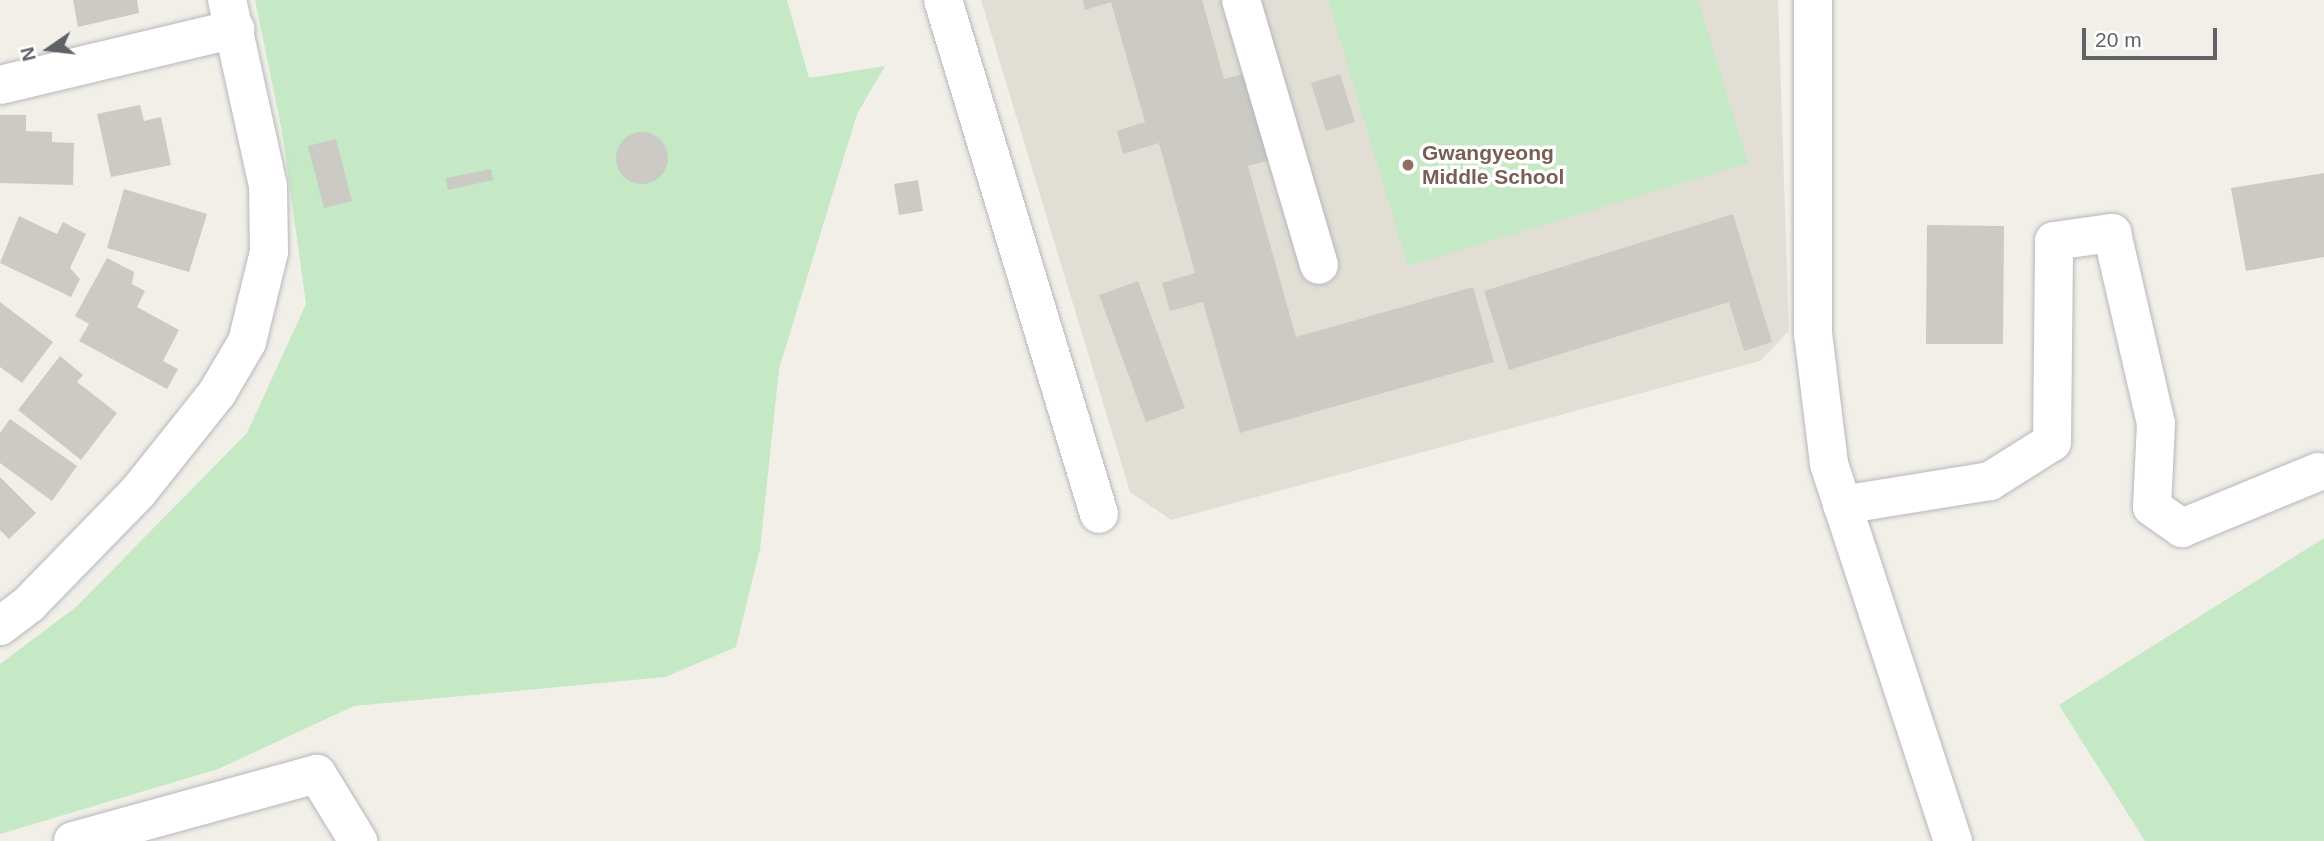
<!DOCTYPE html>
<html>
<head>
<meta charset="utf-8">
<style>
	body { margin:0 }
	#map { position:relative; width:2324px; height:841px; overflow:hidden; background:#f1efe8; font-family:Arial,sans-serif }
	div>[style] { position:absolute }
	.education>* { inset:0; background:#e1ded6 }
	.green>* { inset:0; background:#c5e8c5 }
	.building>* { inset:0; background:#cccac5 }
	.round { border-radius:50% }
	.roads { filter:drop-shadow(0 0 2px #b5b8bc) drop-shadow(0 0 2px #b5b8bc) }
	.minor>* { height:38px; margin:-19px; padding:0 19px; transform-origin:19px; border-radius:19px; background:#fff }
	.dots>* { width:19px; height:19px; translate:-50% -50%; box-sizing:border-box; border:4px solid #fff; border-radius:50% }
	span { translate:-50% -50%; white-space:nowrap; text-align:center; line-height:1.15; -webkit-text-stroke:7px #fff; paint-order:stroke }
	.education-label { font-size:21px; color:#785e54; font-weight:700 }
	.left { translate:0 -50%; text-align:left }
	.north { position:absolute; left:14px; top:14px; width:70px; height:70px; -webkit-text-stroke:5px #fff; paint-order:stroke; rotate:256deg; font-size:19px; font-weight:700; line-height:28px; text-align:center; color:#5f6368 }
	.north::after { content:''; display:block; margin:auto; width:24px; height:32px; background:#5f6368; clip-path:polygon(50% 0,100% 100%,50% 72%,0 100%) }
	.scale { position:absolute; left:2082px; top:28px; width:135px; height:32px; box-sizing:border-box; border:4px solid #5f6368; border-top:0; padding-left:9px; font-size:21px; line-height:24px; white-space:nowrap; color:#5f6368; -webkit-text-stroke:5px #fff; paint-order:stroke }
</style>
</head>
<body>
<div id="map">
	<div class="education">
		<div style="clip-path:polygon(981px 0,1778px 0,1789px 331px,1760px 361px,1171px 520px,1130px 492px)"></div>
	</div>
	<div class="green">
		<div style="clip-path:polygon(255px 0,787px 0,809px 78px,885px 66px,857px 114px,779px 369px,760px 549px,736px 647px,665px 677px,354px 706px,218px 769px,0 834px,0 664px,76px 607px,247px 433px,306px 304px,282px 131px)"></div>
		<div style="clip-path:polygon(1328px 0,1698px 0,1748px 163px,1408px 266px)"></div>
		<div style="clip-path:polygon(2324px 538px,2324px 841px,2145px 841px,2059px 705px)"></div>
	</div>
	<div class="building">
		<div style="clip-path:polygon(73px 0,137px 0,139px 13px,78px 27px)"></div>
		<div style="clip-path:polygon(1083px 0,1202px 0,1224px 79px,1246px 73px,1270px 160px,1248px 166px,1296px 337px,1473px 287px,1494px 362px,1240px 433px,1203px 302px,1170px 311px,1162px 283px,1195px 273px,1159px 143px,1123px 154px,1117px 131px,1145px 122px,1111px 2px,1085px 10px)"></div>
		<div style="clip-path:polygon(1340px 74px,1355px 122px,1326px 131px,1311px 83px)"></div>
		<div style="clip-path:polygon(140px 105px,144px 121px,161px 117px,171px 165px,111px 177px,97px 114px)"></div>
		<div style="clip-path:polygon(0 115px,26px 115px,26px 131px,52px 132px,52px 142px,74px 143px,73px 185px,0 183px)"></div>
		<div class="round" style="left:616px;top:132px;width:52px;height:52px"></div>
		<div style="clip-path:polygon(336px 139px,352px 201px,324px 208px,308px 146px)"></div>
		<div style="clip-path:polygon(491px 169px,493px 180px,448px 190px,446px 178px)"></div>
		<div style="clip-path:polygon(2324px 173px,2324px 257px,2246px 271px,2231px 188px)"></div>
		<div style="clip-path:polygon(918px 180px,923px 211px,899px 215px,894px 184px)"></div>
		<div style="clip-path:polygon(124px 189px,207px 214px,189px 272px,107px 248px)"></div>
		<div style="clip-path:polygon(1733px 214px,1772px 342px,1744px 351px,1729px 302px,1509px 370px,1484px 291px)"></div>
		<div style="clip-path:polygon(19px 216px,57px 234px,63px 222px,86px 234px,70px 268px,80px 279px,71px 297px,0 263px)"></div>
		<div style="clip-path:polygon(1927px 225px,2004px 226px,2003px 344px,1926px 344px)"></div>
		<div style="clip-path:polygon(107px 258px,134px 272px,132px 284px,145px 291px,137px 307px,179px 330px,163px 361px,178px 369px,167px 389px,79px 341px,89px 324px,75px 316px)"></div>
		<div style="clip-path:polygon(1138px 281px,1185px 408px,1146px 422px,1099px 295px)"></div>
		<div style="clip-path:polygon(0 302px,53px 342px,22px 383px,0 367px)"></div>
		<div style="clip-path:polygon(60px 356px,83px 375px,77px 382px,117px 413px,81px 460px,18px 410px)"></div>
		<div style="clip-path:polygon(10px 419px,77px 466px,52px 501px,0 463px,0 433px)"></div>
		<div style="clip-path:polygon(0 477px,36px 513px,9px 539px,0 530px)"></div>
	</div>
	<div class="roads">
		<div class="minor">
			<div style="left:943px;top:0;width:537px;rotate:73.12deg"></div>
			<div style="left:1241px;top:0;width:276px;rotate:73.6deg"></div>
			<div style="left:1813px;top:0;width:333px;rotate:90deg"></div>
			<div style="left:1813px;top:333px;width:132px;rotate:83deg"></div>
			<div style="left:1829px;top:464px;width:397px;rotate:71.8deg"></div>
			<div style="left:0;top:85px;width:242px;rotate:-13.4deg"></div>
			<div style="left:1842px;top:505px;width:150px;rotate:-9.2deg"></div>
			<div style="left:1990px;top:481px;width:73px;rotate:-32.2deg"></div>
			<div style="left:2052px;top:442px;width:201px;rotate:-89.4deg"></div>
			<div style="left:2054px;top:241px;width:59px;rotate:-7.9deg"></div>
			<div style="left:2112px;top:233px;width:195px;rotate:77deg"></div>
			<div style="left:2156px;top:423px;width:84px;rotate:92.7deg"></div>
			<div style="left:2152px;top:507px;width:37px;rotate:35deg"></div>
			<div style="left:2182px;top:528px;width:147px;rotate:-22.4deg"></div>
			<div style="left:0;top:626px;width:36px;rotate:-37deg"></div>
			<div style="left:29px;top:604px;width:156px;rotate:-45.8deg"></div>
			<div style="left:138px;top:492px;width:127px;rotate:-51.4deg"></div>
			<div style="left:217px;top:393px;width:59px;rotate:-59.5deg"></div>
			<div style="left:247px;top:342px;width:93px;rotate:-76.3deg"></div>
			<div style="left:269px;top:252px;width:66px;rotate:-90.9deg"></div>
			<div style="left:268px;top:186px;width:190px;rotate:-102.4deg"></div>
			<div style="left:73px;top:841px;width:253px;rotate:-15.4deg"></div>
			<div style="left:317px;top:774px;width:79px;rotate:58.5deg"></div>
		</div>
	</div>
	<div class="dots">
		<div style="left:1408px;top:165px;background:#8d6e63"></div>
	</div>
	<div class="education-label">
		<span class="left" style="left:1422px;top:165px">Gwangyeong<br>Middle School</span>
	</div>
	<div class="north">N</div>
	<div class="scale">20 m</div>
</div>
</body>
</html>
